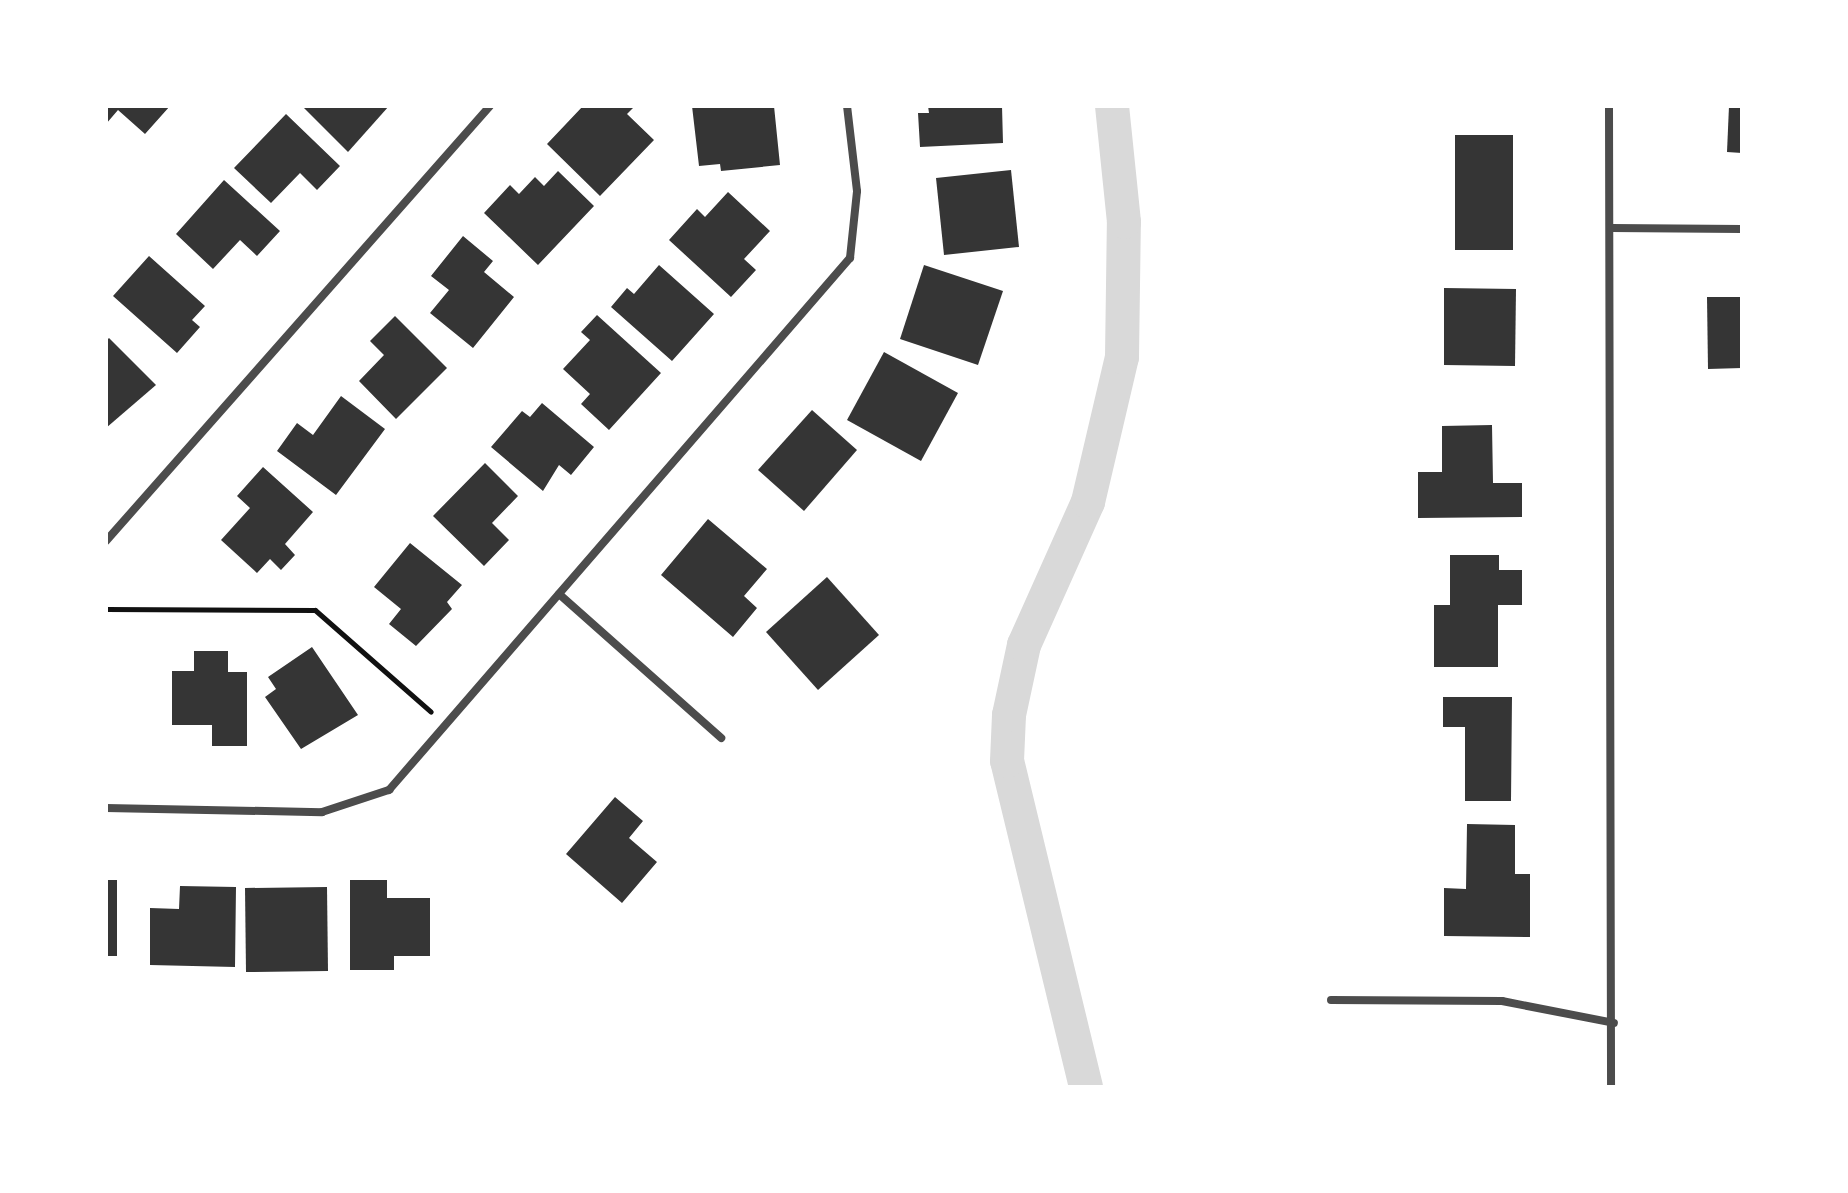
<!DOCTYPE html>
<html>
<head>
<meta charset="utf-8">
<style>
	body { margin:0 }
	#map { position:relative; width:1848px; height:1193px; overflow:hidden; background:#fff; font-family:Karla,sans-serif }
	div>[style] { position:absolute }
	.canal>* { height:34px; margin:-17px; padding:0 17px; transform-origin:17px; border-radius:17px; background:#d9d9d9 }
	.building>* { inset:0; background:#353535 }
	.path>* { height:5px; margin:-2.5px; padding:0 2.5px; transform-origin:2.5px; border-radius:2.5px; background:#111 }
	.minor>* { height:8px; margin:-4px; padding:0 4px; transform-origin:4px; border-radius:4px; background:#4c4c4c }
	span { translate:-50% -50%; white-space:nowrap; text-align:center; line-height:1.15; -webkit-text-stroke:6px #fff; paint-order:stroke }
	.frame { position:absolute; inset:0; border:108px solid #fff; pointer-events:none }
</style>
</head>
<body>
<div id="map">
	<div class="canal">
		<div style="left:1086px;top:1087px;width:335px;rotate:-103.6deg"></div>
		<div style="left:1007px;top:761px;width:46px;rotate:-87.5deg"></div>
		<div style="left:1009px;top:715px;width:72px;rotate:-77.9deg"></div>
		<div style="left:1024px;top:645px;width:157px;rotate:-65.9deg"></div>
		<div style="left:1088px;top:502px;width:149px;rotate:-76.8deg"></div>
		<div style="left:1122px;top:357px;width:135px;rotate:-89.2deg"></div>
		<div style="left:1124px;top:222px;width:117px;rotate:-95.9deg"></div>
	</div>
	<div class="building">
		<div style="clip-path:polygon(106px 106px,170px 106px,145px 134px,118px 110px,106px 124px)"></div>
		<div style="clip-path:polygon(302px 106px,389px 106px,348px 152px)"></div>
		<div style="clip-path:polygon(583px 106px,635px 106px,627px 114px,654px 140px,600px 196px,547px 144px)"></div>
		<div style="clip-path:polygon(692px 106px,774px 106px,780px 165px,721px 171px,720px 164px,699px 166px)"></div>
		<div style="clip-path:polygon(928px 106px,1002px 106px,1003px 143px,920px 147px,918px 113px,929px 113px)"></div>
		<div style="clip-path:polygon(1729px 106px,1742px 106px,1742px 153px,1727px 152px)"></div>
		<div style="clip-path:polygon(286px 114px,340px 166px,317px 190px,300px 173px,271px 203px,234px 168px)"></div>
		<div style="clip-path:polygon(1455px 135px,1513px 135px,1513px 250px,1455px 250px)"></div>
		<div style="clip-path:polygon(1011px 170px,1019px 247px,944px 255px,936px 178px)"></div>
		<div style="clip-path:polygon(558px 171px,594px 206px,538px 265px,484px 213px,510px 185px,519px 194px,535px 177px,544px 186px)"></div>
		<div style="clip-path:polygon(224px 180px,280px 231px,257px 256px,240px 240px,213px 269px,176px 234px)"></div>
		<div style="clip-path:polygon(728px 192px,770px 231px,744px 259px,756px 270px,731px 297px,669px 240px,697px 209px,705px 217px)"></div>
		<div style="clip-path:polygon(463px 236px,493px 261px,484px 272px,514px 297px,473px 348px,430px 313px,449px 290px,431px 276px)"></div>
		<div style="clip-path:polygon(149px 256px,205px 306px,192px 320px,200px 327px,177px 353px,113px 296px)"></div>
		<div style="clip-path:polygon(659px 265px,714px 314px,672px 361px,611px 307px,627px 288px,634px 294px)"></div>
		<div style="clip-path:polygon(924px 265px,1003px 291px,978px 365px,900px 339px)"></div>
		<div style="clip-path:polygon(1444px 288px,1516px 289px,1515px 366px,1444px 365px)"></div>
		<div style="clip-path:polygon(1707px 297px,1742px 297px,1742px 368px,1708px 369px)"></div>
		<div style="clip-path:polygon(597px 315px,661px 373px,609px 430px,581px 404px,590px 394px,563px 369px,590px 340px,581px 332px)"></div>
		<div style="clip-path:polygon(395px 316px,447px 368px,396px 419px,359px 381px,384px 355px,370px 341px)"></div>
		<div style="clip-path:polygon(109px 338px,156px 385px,106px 428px,106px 341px)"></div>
		<div style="clip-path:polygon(884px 352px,958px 393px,921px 461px,847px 420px)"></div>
		<div style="clip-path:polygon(341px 396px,385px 429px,336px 495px,277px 451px,297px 423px,313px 435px)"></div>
		<div style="clip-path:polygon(542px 403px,594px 447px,571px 475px,559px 465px,543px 491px,491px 447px,522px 411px,530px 417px)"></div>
		<div style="clip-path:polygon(812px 410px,857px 450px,804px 511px,758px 470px)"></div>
		<div style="clip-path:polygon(1492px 425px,1493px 483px,1522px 483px,1522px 517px,1418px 518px,1418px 472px,1442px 472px,1442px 426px)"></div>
		<div style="clip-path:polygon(485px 463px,518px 496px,492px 523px,509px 540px,484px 566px,433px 516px)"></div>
		<div style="clip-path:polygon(263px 467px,313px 512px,285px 544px,295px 555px,281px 570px,270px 559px,257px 573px,221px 540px,250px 508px,237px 496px)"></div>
		<div style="clip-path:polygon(708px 519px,767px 569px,744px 596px,757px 608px,733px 637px,661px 575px)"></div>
		<div style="clip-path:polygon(410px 543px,462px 585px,447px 602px,452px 609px,416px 646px,389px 624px,401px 609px,374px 587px)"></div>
		<div style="clip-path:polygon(1450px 555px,1499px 555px,1499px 570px,1522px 570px,1522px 605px,1498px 605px,1498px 667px,1434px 667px,1434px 605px,1450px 605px)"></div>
		<div style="clip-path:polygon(827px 577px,879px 635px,818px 690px,766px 632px)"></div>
		<div style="clip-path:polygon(312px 647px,358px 715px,301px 749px,265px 697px,276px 689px,268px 677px)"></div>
		<div style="clip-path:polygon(194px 651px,228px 651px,228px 672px,247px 672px,247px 746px,212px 746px,212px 725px,172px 725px,172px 671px,194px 671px)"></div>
		<div style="clip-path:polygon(1443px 697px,1512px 697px,1511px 801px,1465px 801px,1465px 727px,1443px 727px)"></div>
		<div style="clip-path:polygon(615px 797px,643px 821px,629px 838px,657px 862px,622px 903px,566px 854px)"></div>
		<div style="clip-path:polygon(1467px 824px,1515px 825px,1515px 874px,1530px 874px,1530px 937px,1444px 936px,1444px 888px,1466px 889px)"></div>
		<div style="clip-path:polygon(106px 880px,117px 880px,117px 956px,106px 956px)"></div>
		<div style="clip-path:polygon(350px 880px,387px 880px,387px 898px,430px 898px,430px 956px,394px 956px,394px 970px,350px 970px)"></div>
		<div style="clip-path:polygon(180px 886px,236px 887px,235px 967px,150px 965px,150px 908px,179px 909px)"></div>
		<div style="clip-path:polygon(327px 887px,328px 971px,246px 972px,245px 888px)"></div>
	</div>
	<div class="path">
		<div style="left:106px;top:609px;width:209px;rotate:0.3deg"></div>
		<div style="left:315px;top:610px;width:154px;rotate:41.3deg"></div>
	</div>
	<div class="minor">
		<div style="left:1609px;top:106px;width:981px;rotate:89.88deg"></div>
		<div style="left:1611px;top:228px;width:131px;rotate:0.4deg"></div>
		<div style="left:106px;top:541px;width:580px;rotate:-48.56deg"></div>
		<div style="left:559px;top:594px;width:217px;rotate:41.6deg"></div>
		<div style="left:106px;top:808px;width:216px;rotate:1.1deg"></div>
		<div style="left:322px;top:812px;width:71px;rotate:-18.2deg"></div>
		<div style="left:389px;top:790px;width:704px;rotate:-49.09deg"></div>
		<div style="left:850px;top:258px;width:67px;rotate:-84deg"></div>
		<div style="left:857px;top:191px;width:86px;rotate:-96.7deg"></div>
		<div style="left:1331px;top:1000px;width:171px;rotate:0.3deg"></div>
		<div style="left:1502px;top:1001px;width:114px;rotate:11.1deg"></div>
	</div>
	<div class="frame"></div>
</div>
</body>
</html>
